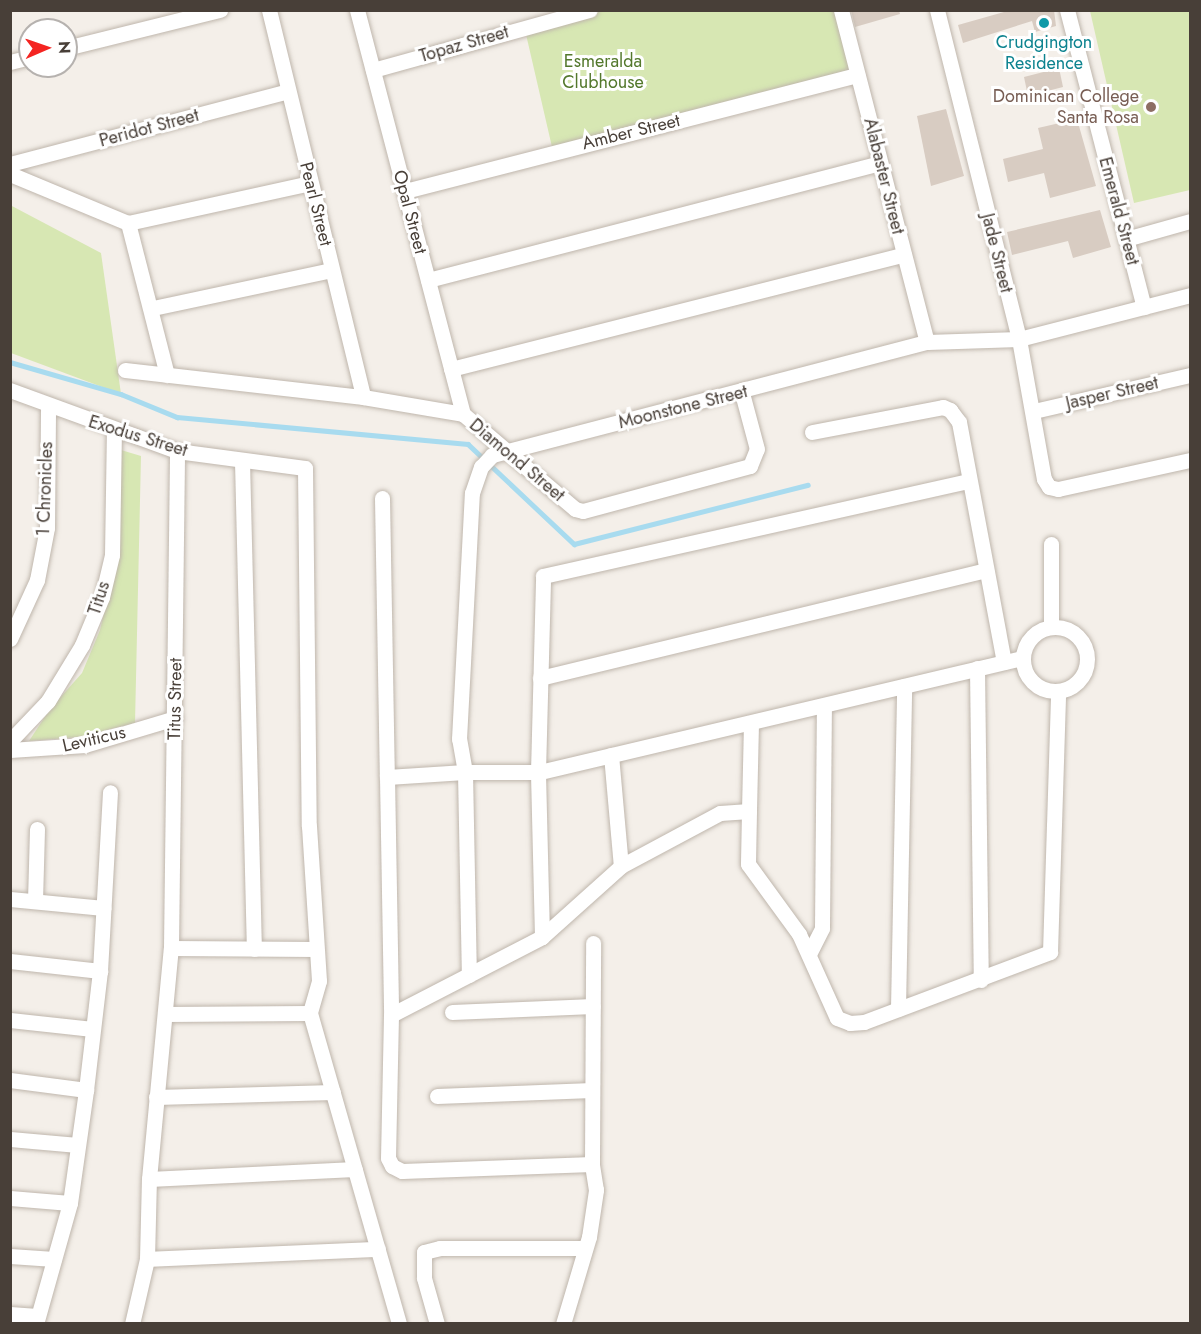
<!DOCTYPE html>
<html>
<head>
<meta charset="utf-8">
<style>
	body { margin:0 }
	#map { position:relative; width:1201px; height:1334px; overflow:hidden; background:#f4efe9; font-family:Jost,sans-serif }
	div>[style] { position:absolute }
	.green>* { inset:0; background:#d7e7b3 }
	.stream>* { height:4.5px; margin:-2.25px; padding:0 2.25px; transform-origin:2.25px; border-radius:2.25px; background:#a8dbef }
	.building>* { inset:0; background:#d8ccc2 }
	.roads { filter:drop-shadow(0 0 2px #bfb6ac) drop-shadow(0 0 2px #bfb6ac) }
	.minor>* { height:15px; margin:-7.5px; padding:0 7.5px; transform-origin:7.5px; border-radius:7.5px; background:#fff }
	.minor>.ring { margin:-7.5px; padding:0; box-sizing:content-box; background:none; border:15px solid #fff; border-radius:50% }
	.dots>* { width:16px; height:16px; translate:-50% -50%; box-sizing:border-box; border:3px solid #fff; border-radius:50% }
	span { translate:-50% -50%; white-space:nowrap; text-align:center; line-height:1.15; -webkit-text-stroke:6px #fff; paint-order:stroke }
	.culture-label { font-size:18px; color:#0d838f }
	.street-label { font-size:18px; color:#483f38 }
	.park-label { font-size:18px; color:#53782c }
	.education-label { font-size:18px; color:#785e54 }
	.right { translate:-100% -50%; text-align:right }
	.frame { position:absolute; inset:0; border:12px solid #483f38; pointer-events:none }
	.north { position:absolute; left:18px; top:18px; width:60px; height:60px; box-sizing:border-box; background:#fff; border:2px solid #b6b2af; border-radius:50%; rotate:88deg; font-size:16px; font-weight:700; line-height:24px; text-align:center; color:#483f38 }
	.north::after { content:''; display:block; margin:auto; width:21px; height:27px; background:#f42421; clip-path:polygon(50% 0,100% 100%,50% 72%,0 100%) }
</style>
</head>
<body>
<div id="map">
	<div class="green">
		<div style="clip-path:polygon(603px 11px,835px 11px,851px 72px,552px 147px,525px 30px)"></div>
		<div style="clip-path:polygon(1090px 11px,1190px 11px,1190px 190px,1134px 203px)"></div>
		<div style="clip-path:polygon(10px 205px,101px 253px,121px 394px,11px 353px)"></div>
		<div style="clip-path:polygon(121px 450px,141px 456px,135px 723px,79px 737px,29px 741px,50px 709px,82px 673px,100px 630px,117px 556px)"></div>
	</div>
	<div class="stream">
		<div style="left:10px;top:362px;width:116px;rotate:16.1deg"></div>
		<div style="left:121px;top:394px;width:61px;rotate:22.3deg"></div>
		<div style="left:177px;top:417px;width:292px;rotate:5.3deg"></div>
		<div style="left:468px;top:444px;width:146px;rotate:43.3deg"></div>
		<div style="left:574px;top:544px;width:241px;rotate:-14.2deg"></div>
	</div>
	<div class="building">
		<div style="clip-path:polygon(851px 10px,899px 10px,900px 14px,855px 27px)"></div>
		<div style="clip-path:polygon(1011px 10px,1054px 10px,1056px 26px,1035px 32px,1032px 21px,963px 43px,958px 25px)"></div>
		<div style="clip-path:polygon(1059px 68px,1063px 87px,1028px 96px,1024px 77px)"></div>
		<div style="clip-path:polygon(946px 109px,964px 176px,931px 186px,917px 116px)"></div>
		<div style="clip-path:polygon(1077px 119px,1096px 186px,1050px 198px,1044px 173px,1008px 182px,1003px 159px,1043px 149px,1038px 128px)"></div>
		<div style="clip-path:polygon(1100px 210px,1111px 247px,1073px 258px,1068px 241px,1012px 255px,1007px 232px)"></div>
	</div>
	<div class="roads">
		<div class="minor">
			<div style="left:269px;top:10px;width:398px;rotate:76.3deg"></div>
			<div style="left:357px;top:10px;width:418px;rotate:75.3deg"></div>
			<div style="left:841px;top:10px;width:343px;rotate:75.5deg"></div>
			<div style="left:937px;top:10px;width:339px;rotate:76deg"></div>
			<div style="left:1019px;top:339px;width:142px;rotate:79.9deg"></div>
			<div style="left:1044px;top:479px;width:9px;rotate:58deg"></div>
			<div style="left:1049px;top:487px;width:9px;rotate:13deg"></div>
			<div style="left:1058px;top:489px;width:135px;rotate:-12.4deg"></div>
			<div style="left:1067px;top:10px;width:307px;rotate:75.5deg"></div>
			<div style="left:66px;top:48px;width:159px;rotate:-13.9deg"></div>
			<div style="left:10px;top:62px;width:21px;rotate:-14deg"></div>
			<div style="left:373px;top:70px;width:225px;rotate:-15.5deg"></div>
			<div style="left:10px;top:164px;width:287px;rotate:-14.7deg"></div>
			<div style="left:10px;top:174px;width:128px;rotate:22.6deg"></div>
			<div style="left:128px;top:223px;width:157px;rotate:75.6deg"></div>
			<div style="left:405px;top:191px;width:467px;rotate:-14.4deg"></div>
			<div style="left:128px;top:223px;width:186px;rotate:-12.4deg"></div>
			<div style="left:1126px;top:239px;width:66px;rotate:-15.7deg"></div>
			<div style="left:428px;top:280px;width:467px;rotate:-14.5deg"></div>
			<div style="left:153px;top:308px;width:183px;rotate:-12deg"></div>
			<div style="left:451px;top:369px;width:467px;rotate:-14.2deg"></div>
			<div style="left:125px;top:370px;width:240px;rotate:6.5deg"></div>
			<div style="left:363px;top:397px;width:101px;rotate:9.6deg"></div>
			<div style="left:463px;top:414px;width:147px;rotate:40.3deg"></div>
			<div style="left:575px;top:509px;width:8px;rotate:14deg"></div>
			<div style="left:583px;top:511px;width:173px;rotate:-15.1deg"></div>
			<div style="left:750px;top:466px;width:18px;rotate:-68deg"></div>
			<div style="left:757px;top:449px;width:58px;rotate:-105deg"></div>
			<div style="left:10px;top:390px;width:178px;rotate:20.1deg"></div>
			<div style="left:177px;top:451px;width:129px;rotate:7.6deg"></div>
			<div style="left:305px;top:468px;width:358px;rotate:89.4deg"></div>
			<div style="left:309px;top:826px;width:155px;rotate:86.3deg"></div>
			<div style="left:319px;top:981px;width:33px;rotate:106deg"></div>
			<div style="left:310px;top:1013px;width:323px;rotate:74deg"></div>
			<div style="left:1034px;top:411px;width:160px;rotate:-13deg"></div>
			<div style="left:812px;top:432px;width:133px;rotate:-10.8deg"></div>
			<div style="left:943px;top:407px;width:8px;rotate:23deg"></div>
			<div style="left:950px;top:410px;width:15px;rotate:53deg"></div>
			<div style="left:959px;top:422px;width:244px;rotate:79.4deg"></div>
			<div style="left:242px;top:461px;width:488px;rotate:88.6deg"></div>
			<div style="left:382px;top:498px;width:279px;rotate:89deg"></div>
			<div style="left:387px;top:777px;width:78px;rotate:-3.7deg"></div>
			<div style="left:465px;top:772px;width:203px;rotate:88.9deg"></div>
			<div class="ring" style="left:1023px;top:627px;width:49px;height:49px"></div>
			<div style="left:1051px;top:627px;width:83px;rotate:-90deg"></div>
			<div style="left:10px;top:639px;width:65px;rotate:-65.4deg"></div>
			<div style="left:37px;top:580px;width:53px;rotate:-79.1deg"></div>
			<div style="left:47px;top:528px;width:123px;rotate:-89.5deg"></div>
			<div style="left:1022px;top:658px;width:497px;rotate:166.7deg"></div>
			<div style="left:538px;top:772px;width:73px;rotate:180deg"></div>
			<div style="left:465px;top:772px;width:34px;rotate:-100deg"></div>
			<div style="left:459px;top:739px;width:246px;rotate:-87deg"></div>
			<div style="left:472px;top:493px;width:28px;rotate:-71deg"></div>
			<div style="left:481px;top:467px;width:16px;rotate:-47deg"></div>
			<div style="left:492px;top:455px;width:449px;rotate:-14.6deg"></div>
			<div style="left:927px;top:342px;width:92px;rotate:-1.9deg"></div>
			<div style="left:1019px;top:339px;width:177px;rotate:-14.4deg"></div>
			<div style="left:977px;top:668px;width:312px;rotate:89.3deg"></div>
			<div style="left:540px;top:678px;width:459px;rotate:-13.6deg"></div>
			<div style="left:10px;top:741px;width:55px;rotate:-46.5deg"></div>
			<div style="left:48px;top:701px;width:66px;rotate:-58.7deg"></div>
			<div style="left:82px;top:645px;width:52px;rotate:-67.4deg"></div>
			<div style="left:102px;top:597px;width:43px;rotate:-76.6deg"></div>
			<div style="left:112px;top:555px;width:125px;rotate:-89.1deg"></div>
			<div style="left:10px;top:750px;width:75px;rotate:-3.8deg"></div>
			<div style="left:85px;top:745px;width:94px;rotate:-16.7deg"></div>
			<div style="left:611px;top:755px;width:111px;rotate:84.9deg"></div>
			<div style="left:387px;top:777px;width:238px;rotate:89deg"></div>
			<div style="left:391px;top:1015px;width:170px;rotate:-27.3deg"></div>
			<div style="left:542px;top:937px;width:106px;rotate:-41.9deg"></div>
			<div style="left:621px;top:866px;width:112px;rotate:-28.2deg"></div>
			<div style="left:720px;top:813px;width:29px;rotate:-4deg"></div>
			<div style="left:749px;top:811px;width:53px;rotate:91.1deg"></div>
			<div style="left:748px;top:864px;width:87px;rotate:53.9deg"></div>
			<div style="left:799px;top:934px;width:92px;rotate:65.7deg"></div>
			<div style="left:837px;top:1018px;width:14px;rotate:21deg"></div>
			<div style="left:850px;top:1023px;width:14px;rotate:-4deg"></div>
			<div style="left:864px;top:1022px;width:199px;rotate:-20.6deg"></div>
			<div style="left:1050px;top:952px;width:260px;rotate:-88.2deg"></div>
			<div style="left:749px;top:811px;width:87px;rotate:-88.7deg"></div>
			<div style="left:10px;top:899px;width:94px;rotate:5.5deg"></div>
			<div style="left:35px;top:901px;width:72px;rotate:-88.4deg"></div>
			<div style="left:542px;top:937px;width:165px;rotate:-91.4deg"></div>
			<div style="left:538px;top:772px;width:196px;rotate:-88.5deg"></div>
			<div style="left:543px;top:576px;width:435px;rotate:-12.6deg"></div>
			<div style="left:171px;top:948px;width:145px;rotate:0.4deg"></div>
			<div style="left:809px;top:954px;width:29px;rotate:-63deg"></div>
			<div style="left:822px;top:928px;width:222px;rotate:-89.5deg"></div>
			<div style="left:10px;top:961px;width:91px;rotate:6.3deg"></div>
			<div style="left:898px;top:1009px;width:323px;rotate:-88.9deg"></div>
			<div style="left:452px;top:1012px;width:141px;rotate:-2.4deg"></div>
			<div style="left:165px;top:1014px;width:145px;rotate:-0.4deg"></div>
			<div style="left:391px;top:1015px;width:143px;rotate:91.2deg"></div>
			<div style="left:388px;top:1158px;width:9px;rotate:63deg"></div>
			<div style="left:392px;top:1166px;width:11px;rotate:27deg"></div>
			<div style="left:402px;top:1171px;width:190px;rotate:-2.1deg"></div>
			<div style="left:592px;top:1164px;width:221px;rotate:-89.7deg"></div>
			<div style="left:10px;top:1020px;width:83px;rotate:6.2deg"></div>
			<div style="left:10px;top:1080px;width:77px;rotate:7.5deg"></div>
			<div style="left:437px;top:1096px;width:155px;rotate:-2.2deg"></div>
			<div style="left:156px;top:1097px;width:177px;rotate:-1.6deg"></div>
			<div style="left:10px;top:1139px;width:68px;rotate:5deg"></div>
			<div style="left:149px;top:1179px;width:206px;rotate:-2.8deg"></div>
			<div style="left:10px;top:1198px;width:60px;rotate:4.8deg"></div>
			<div style="left:10px;top:1256px;width:44px;rotate:3.9deg"></div>
			<div style="left:147px;top:1259px;width:231px;rotate:-2.5deg"></div>
			<div style="left:10px;top:1314px;width:27px;rotate:4deg"></div>
			<div style="left:36px;top:1324px;width:126px;rotate:-74.3deg"></div>
			<div style="left:70px;top:1203px;width:114px;rotate:-81.9deg"></div>
			<div style="left:86px;top:1090px;width:120px;rotate:-83.3deg"></div>
			<div style="left:100px;top:971px;width:179px;rotate:-86.8deg"></div>
			<div style="left:132px;top:1324px;width:67px;rotate:-77deg"></div>
			<div style="left:147px;top:1259px;width:80px;rotate:-88.6deg"></div>
			<div style="left:149px;top:1179px;width:232px;rotate:-84.6deg"></div>
			<div style="left:171px;top:948px;width:497px;rotate:-89.3deg"></div>
			<div style="left:437px;top:1324px;width:48px;rotate:-105.8deg"></div>
			<div style="left:424px;top:1278px;width:26px;rotate:-90deg"></div>
			<div style="left:424px;top:1252px;width:16px;rotate:-14deg"></div>
			<div style="left:440px;top:1248px;width:145px"></div>
			<div style="left:563px;top:1324px;width:91px;rotate:-73.4deg"></div>
			<div style="left:589px;top:1237px;width:48px;rotate:-81.5deg"></div>
			<div style="left:596px;top:1190px;width:26px;rotate:-99deg"></div>
		</div>
	</div>
	<div class="dots">
		<div style="left:1044px;top:23px;background:#0f9aa8"></div>
		<div style="left:1151px;top:107px;background:#8d6e63"></div>
	</div>
	<div class="culture-label">
		<span style="left:1044px;top:53px">Crudgington<br>Residence</span>
	</div>
	<div class="street-label">
		<span style="left:464px;top:44px;rotate:-16deg">Topaz Street</span>
		<span style="left:149px;top:128px;rotate:-15deg">Peridot Street</span>
		<span style="left:631px;top:132px;rotate:-14deg">Amber Street</span>
		<span style="left:884px;top:176px;rotate:76deg">Alabaster Street</span>
		<span style="left:316px;top:204px;rotate:76deg">Pearl Street</span>
		<span style="left:1119px;top:211px;rotate:75deg">Emerald Street</span>
		<span style="left:410px;top:212px;rotate:75deg">Opal Street</span>
		<span style="left:997px;top:253px;rotate:76deg">Jade Street</span>
		<span style="left:1112px;top:393px;rotate:-13deg">Jasper Street</span>
		<span style="left:683px;top:407px;rotate:-14deg">Moonstone Street</span>
		<span style="left:138px;top:436px;rotate:17deg">Exodus Street</span>
		<span style="left:517px;top:460px;rotate:40deg">Diamond Street</span>
		<span style="left:45px;top:489px;rotate:-88deg">1 Chronicles</span>
		<span style="left:99px;top:598px;rotate:-72deg">Titus</span>
		<span style="left:175px;top:699px;rotate:-89deg">Titus Street</span>
		<span style="left:94px;top:739px;rotate:-13deg">Leviticus</span>
	</div>
	<div class="park-label">
		<span style="left:603px;top:72px">Esmeralda<br>Clubhouse</span>
	</div>
	<div class="education-label">
		<span class="right" style="left:1139px;top:107px">Dominican College<br>Santa Rosa</span>
	</div>
	<div class="frame"></div>
	<div class="north">N</div>
</div>
</body>
</html>
